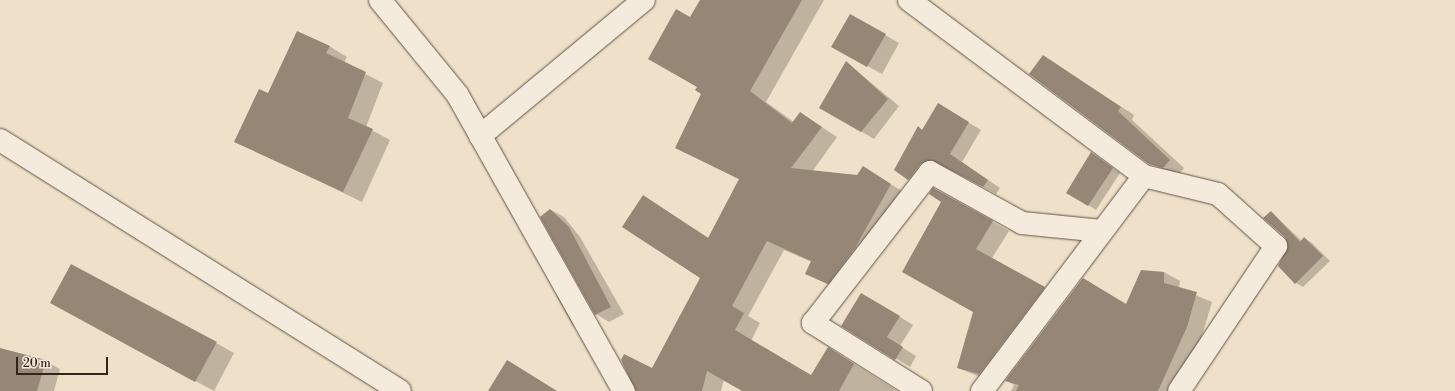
<!DOCTYPE html>
<html>
<head>
<meta charset="utf-8">
<style>
	body { margin:0 }
	#map { position:relative; width:1455px; height:391px; overflow:hidden; background:#efe0c9; font-family:"Libre Bodoni",serif }
	div>[style] { position:absolute }
	.shadow>* { inset:0; background:#0003 }
	.building>* { inset:0; background:#968676 }
	.roads { filter:drop-shadow(0 0 1px #645347) drop-shadow(0 0 1px #645347) }
	.minor>* { height:22px; margin:-11px; padding:0 11px; transform-origin:11px; border-radius:11px; background:#f5ebdc }
	span { translate:-50% -50%; white-space:nowrap; text-align:center; line-height:1.15; -webkit-text-stroke:3.5px #f5ebdc; paint-order:stroke }
	.scale { position:absolute; left:16px; top:357px; width:92px; height:18px; box-sizing:border-box; border:2px solid #35241c; border-top:0; padding-left:5px; font-size:12px; line-height:14px; white-space:nowrap; color:#35241c; -webkit-text-stroke:3px #f5ebdc; paint-order:stroke }
</style>
</head>
<body>
<div id="map">
	<div class="shadow">
		<div style="clip-path:polygon(701px 0,824px 0,766px 102px,794px 122px,800px 113px,837px 137px,812px 172px,879px 177px,907px 194px,845px 293px,807px 274px,812px 262px,784px 250px,748px 316px,760px 323px,751px 341px,812px 376px,845px 358px,897px 391px,744px 391px,724px 379px,721px 391px,636px 391px,636px 385px,652px 369px,701px 278px,643px 196px,709px 238px,740px 180px,677px 148px,702px 93px,698px 87px,691px 19px)"></div>
		<div style="clip-path:polygon(885px 35px,899px 43px,882px 74px,847px 55px)"></div>
		<div style="clip-path:polygon(329px 46px,347px 57px,344px 63px,383px 83px,366px 127px,390px 140px,362px 202px,236px 141px,268px 94px)"></div>
		<div style="clip-path:polygon(846px 62px,899px 106px,874px 139px,820px 107px)"></div>
		<div style="clip-path:polygon(1057px 65px,1134px 115px,1132px 120px,1184px 168px,1178px 175px,1156px 167px,1168px 168px,1150px 164px)"></div>
		<div style="clip-path:polygon(951px 112px,981px 130px,962px 162px,1000px 188px,996px 194px,945px 166px,933px 171px,922px 186px,909px 179px,919px 128px,923px 130px)"></div>
		<div style="clip-path:polygon(1092px 154px,1120px 173px,1096px 210px,1068px 192px)"></div>
		<div style="clip-path:polygon(934px 189px,1009px 231px,992px 258px,1060px 297px,995px 383px,958px 368px,974px 312px,943px 201px)"></div>
		<div style="clip-path:polygon(551px 210px,564px 217px,580px 237px,624px 314px,609px 322px,596px 314px)"></div>
		<div style="clip-path:polygon(1271px 212px,1302px 241px,1304px 238px,1312px 243px,1330px 261px,1303px 287px,1296px 283px,1288px 253px,1289px 241px,1265px 218px)"></div>
		<div style="clip-path:polygon(1142px 271px,1164px 272px,1180px 281px,1179px 288px,1212px 302px,1202px 336px,1178px 388px,1183px 391px,1011px 391px,1014px 385px,1007px 381px,1126px 305px)"></div>
		<div style="clip-path:polygon(556px 295px,568px 301px,587px 334px,573px 326px)"></div>
		<div style="clip-path:polygon(876px 302px,913px 325px,900px 346px,916px 356px,910px 367px,843px 326px)"></div>
		<div style="clip-path:polygon(70px 313px,216px 343px,234px 353px,214px 391px)"></div>
		<div style="clip-path:polygon(0 349px,45px 361px,60px 369px,54px 391px,0 391px)"></div>
	</div>
	<div class="building">
		<div style="clip-path:polygon(700px 0,802px 0,750px 91px,792px 123px,800px 112px,822px 127px,791px 168px,857px 175px,863px 166px,891px 184px,855px 248px,828px 284px,805px 274px,811px 261px,767px 241px,732px 306px,744px 313px,735px 330px,811px 375px,828px 347px,854px 364px,839px 391px,742px 391px,707px 371px,702px 391px,636px 391px,621px 360px,624px 354px,652px 368px,700px 278px,622px 227px,643px 195px,708px 238px,739px 179px,675px 148px,701px 94px,695px 90px,697px 87px,648px 59px,676px 9px,690px 17px)"></div>
		<div style="clip-path:polygon(850px 14px,886px 34px,867px 67px,831px 47px)"></div>
		<div style="clip-path:polygon(297px 31px,330px 46px,326px 53px,366px 72px,348px 118px,373px 129px,343px 192px,234px 142px,259px 89px,268px 93px)"></div>
		<div style="clip-path:polygon(1043px 55px,1121px 107px,1118px 111px,1170px 160px,1163px 168px,1149px 164px,1029px 74px)"></div>
		<div style="clip-path:polygon(846px 61px,888px 99px,861px 132px,819px 108px)"></div>
		<div style="clip-path:polygon(938px 103px,969px 122px,950px 154px,988px 180px,983px 187px,931px 160px,920px 164px,908px 180px,894px 170px,918px 126px,922px 130px)"></div>
		<div style="clip-path:polygon(1091px 152px,1113px 168px,1088px 206px,1066px 193px)"></div>
		<div style="clip-path:polygon(933px 188px,993px 221px,976px 249px,1045px 287px,979px 374px,957px 368px,973px 312px,902px 272px,941px 202px,929px 194px)"></div>
		<div style="clip-path:polygon(550px 209px,569px 227px,611px 307px,595px 315px,540px 217px)"></div>
		<div style="clip-path:polygon(1271px 211px,1300px 242px,1304px 237px,1323px 256px,1295px 284px,1278px 266px,1288px 247px,1285px 237px,1263px 218px)"></div>
		<div style="clip-path:polygon(71px 264px,217px 342px,195px 382px,50px 303px)"></div>
		<div style="clip-path:polygon(1141px 270px,1164px 272px,1164px 283px,1197px 292px,1187px 327px,1158px 391px,1016px 391px,1019px 385px,1005px 381px,1083px 278px,1126px 304px)"></div>
		<div style="clip-path:polygon(861px 293px,900px 316px,887px 337px,903px 347px,895px 360px,841px 326px)"></div>
		<div style="clip-path:polygon(0 348px,46px 360px,37px 391px,0 391px)"></div>
		<div style="clip-path:polygon(507px 360px,557px 391px,488px 391px)"></div>
	</div>
	<div class="roads">
		<div class="minor">
			<div style="left:380px;top:0;width:122px;rotate:50.7deg"></div>
			<div style="left:457px;top:94px;width:341px;rotate:60.7deg"></div>
			<div style="left:909px;top:0;width:294px;rotate:36.8deg"></div>
			<div style="left:1144px;top:176px;width:76px;rotate:13.7deg"></div>
			<div style="left:1218px;top:194px;width:78px;rotate:41.9deg"></div>
			<div style="left:1276px;top:246px;width:174px;rotate:123.8deg"></div>
			<div style="left:480px;top:136px;width:213px;rotate:-39.7deg"></div>
			<div style="left:0;top:140px;width:472px;rotate:32.1deg"></div>
			<div style="left:921px;top:391px;width:128px;rotate:-147.8deg"></div>
			<div style="left:813px;top:323px;width:191px;rotate:-52.2deg"></div>
			<div style="left:930px;top:172px;width:105px;rotate:29deg"></div>
			<div style="left:1022px;top:223px;width:80px;rotate:5.7deg"></div>
			<div style="left:982px;top:391px;width:269px;rotate:-53deg"></div>
		</div>
	</div>
	<div class="scale">20 m</div>
</div>
</body>
</html>
